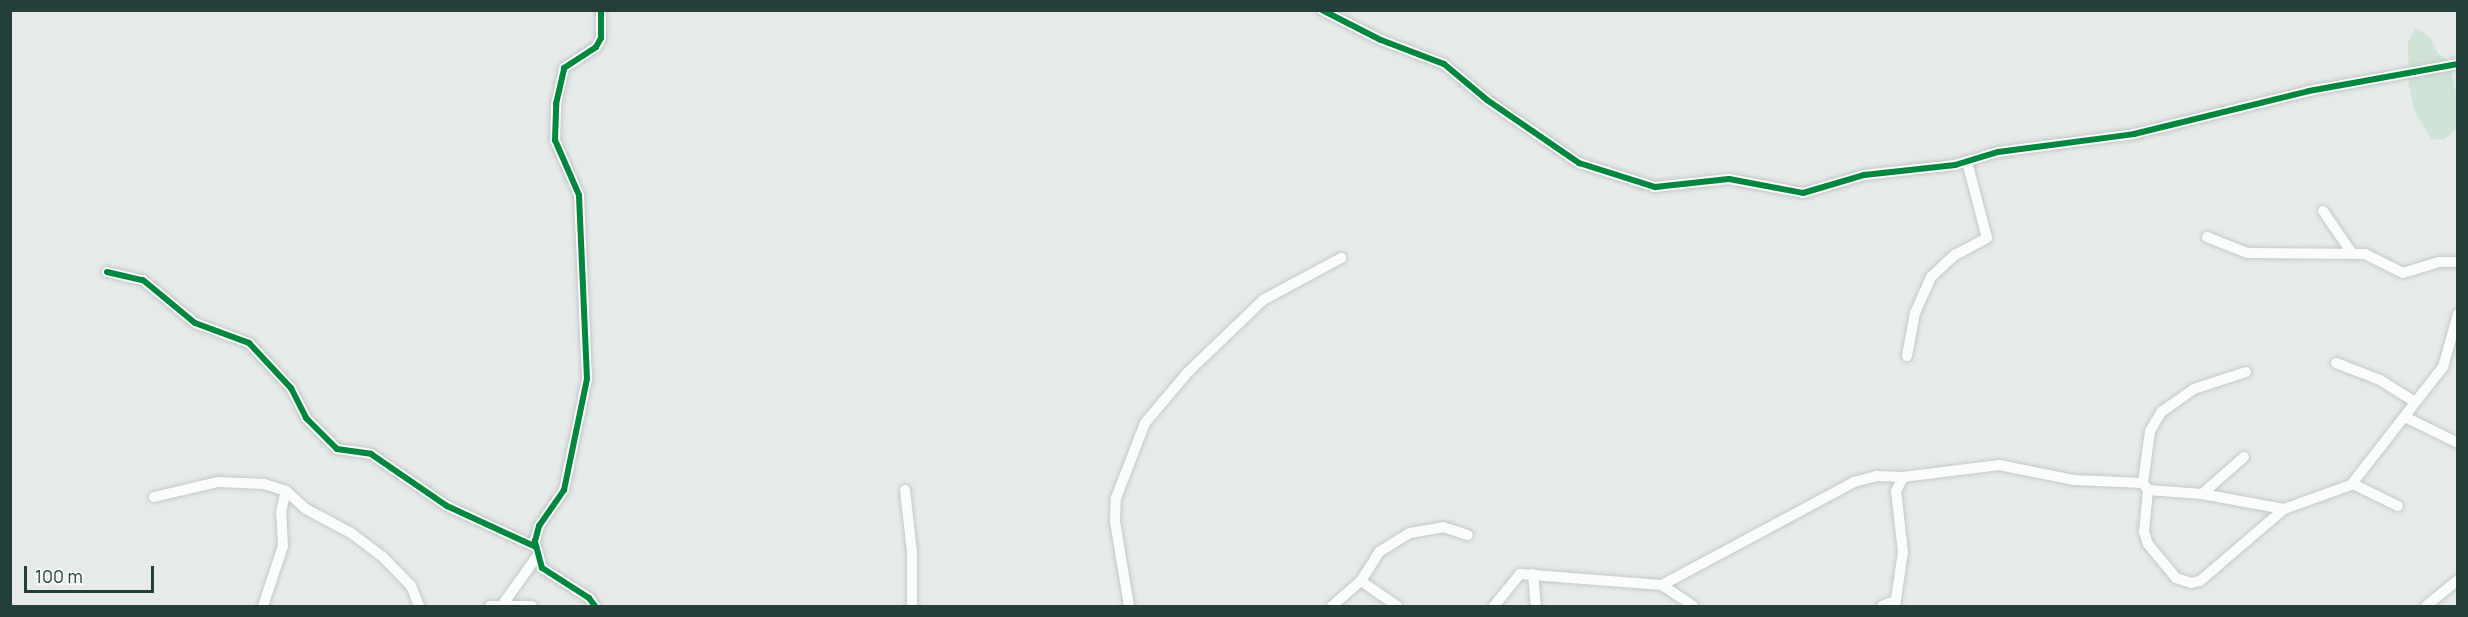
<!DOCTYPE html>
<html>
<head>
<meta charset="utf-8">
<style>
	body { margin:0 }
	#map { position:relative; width:2468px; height:617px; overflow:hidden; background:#e6ebe9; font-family:Manrope,sans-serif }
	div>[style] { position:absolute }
	.green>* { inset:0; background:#cfe4d7 }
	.roads { filter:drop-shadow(0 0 2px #c3c8c6) drop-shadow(0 0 2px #c3c8c6) }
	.minor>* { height:10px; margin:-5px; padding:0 5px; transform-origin:5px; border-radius:5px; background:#fbfcfc }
	.cycleway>* { height:6px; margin:-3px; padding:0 3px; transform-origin:3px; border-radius:3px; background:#00873e }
	span { translate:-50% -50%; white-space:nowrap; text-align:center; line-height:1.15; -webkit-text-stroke:4.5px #f5faf8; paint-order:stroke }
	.frame { position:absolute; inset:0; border:12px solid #233f3a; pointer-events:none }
	.scale { position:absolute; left:24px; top:566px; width:130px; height:27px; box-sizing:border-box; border:3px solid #233f3a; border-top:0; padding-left:8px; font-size:18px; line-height:21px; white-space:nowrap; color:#233f3a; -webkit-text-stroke:4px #f5faf8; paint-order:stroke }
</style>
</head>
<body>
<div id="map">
	<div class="green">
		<div style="clip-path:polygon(2416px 28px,2431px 38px,2437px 52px,2449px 62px,2457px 97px,2457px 129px,2443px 140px,2431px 139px,2414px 110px,2409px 86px,2408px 42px)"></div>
	</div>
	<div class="roads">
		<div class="minor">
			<div style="left:1322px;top:10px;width:66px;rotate:27deg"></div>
			<div style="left:1381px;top:40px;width:67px;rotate:20.9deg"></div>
			<div style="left:1444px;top:64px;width:56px;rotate:39.9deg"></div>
			<div style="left:1487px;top:100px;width:112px;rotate:34.4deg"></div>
			<div style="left:1579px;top:163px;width:80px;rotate:17.5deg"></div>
			<div style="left:1655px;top:187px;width:74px;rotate:-6.2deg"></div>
			<div style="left:1729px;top:179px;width:75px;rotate:10.7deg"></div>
			<div style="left:1803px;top:193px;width:64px;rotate:-16.4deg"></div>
			<div style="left:1864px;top:175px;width:92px;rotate:-6.3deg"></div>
			<div style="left:1955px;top:165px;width:45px;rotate:-16.8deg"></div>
			<div style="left:1998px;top:152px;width:137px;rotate:-7.5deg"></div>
			<div style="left:2134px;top:134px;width:180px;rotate:-13.8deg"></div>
			<div style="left:2309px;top:91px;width:151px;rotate:-10.3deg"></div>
			<div style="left:2323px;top:211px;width:51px;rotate:55.4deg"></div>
			<div style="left:2207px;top:237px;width:43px;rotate:21.8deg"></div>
			<div style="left:2247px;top:253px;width:118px;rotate:0.5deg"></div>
			<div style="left:2365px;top:254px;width:42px;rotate:26.6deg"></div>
			<div style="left:2403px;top:273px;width:38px;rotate:-17deg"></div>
			<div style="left:2439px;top:262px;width:19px"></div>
			<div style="left:107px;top:272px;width:37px;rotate:13deg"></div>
			<div style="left:143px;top:280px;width:67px;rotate:39.6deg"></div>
			<div style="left:195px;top:323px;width:58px;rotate:20.3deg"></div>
			<div style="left:249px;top:343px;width:62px;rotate:47deg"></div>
			<div style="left:291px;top:388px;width:34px;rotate:63deg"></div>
			<div style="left:306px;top:418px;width:44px;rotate:45deg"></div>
			<div style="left:337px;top:449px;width:34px;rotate:8deg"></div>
			<div style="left:371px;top:454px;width:92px;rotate:34.4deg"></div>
			<div style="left:447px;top:506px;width:98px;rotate:24.7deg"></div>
			<div style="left:1907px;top:356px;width:44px;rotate:-79.5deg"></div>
			<div style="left:1915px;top:313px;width:39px;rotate:-66deg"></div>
			<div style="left:1931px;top:277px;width:33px;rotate:-43deg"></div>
			<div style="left:1955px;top:255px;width:36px;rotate:-28deg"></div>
			<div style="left:1987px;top:238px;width:79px;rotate:-104.7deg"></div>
			<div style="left:2336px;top:363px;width:47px;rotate:21.1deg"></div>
			<div style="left:2380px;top:380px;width:41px;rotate:32.2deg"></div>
			<div style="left:2246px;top:372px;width:55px;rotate:161.9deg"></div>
			<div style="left:2194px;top:389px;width:39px;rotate:145deg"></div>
			<div style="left:2162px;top:411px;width:23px;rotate:121deg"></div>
			<div style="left:2150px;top:431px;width:52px;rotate:97.7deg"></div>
			<div style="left:2143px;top:483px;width:9px;rotate:54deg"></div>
			<div style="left:2148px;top:490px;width:54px;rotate:4.2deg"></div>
			<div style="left:2202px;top:494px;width:83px;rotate:10.4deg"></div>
			<div style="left:2405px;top:417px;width:59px;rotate:26.1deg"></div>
			<div style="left:2353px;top:484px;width:50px;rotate:26.1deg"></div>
			<div style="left:905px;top:490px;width:62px;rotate:83.6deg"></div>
			<div style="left:912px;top:552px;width:54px;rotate:90deg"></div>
			<div style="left:2148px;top:490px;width:42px;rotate:95.4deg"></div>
			<div style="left:2144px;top:532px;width:13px;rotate:72deg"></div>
			<div style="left:2148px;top:544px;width:44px;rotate:50.5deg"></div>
			<div style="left:2176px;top:578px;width:16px;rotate:18deg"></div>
			<div style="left:2191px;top:583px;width:9px;rotate:-13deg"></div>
			<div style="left:2200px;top:581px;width:111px;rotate:-40.6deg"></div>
			<div style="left:2284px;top:509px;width:71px;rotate:-19.7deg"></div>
			<div style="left:2351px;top:485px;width:150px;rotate:-52.1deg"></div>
			<div style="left:2443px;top:367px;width:55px;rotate:-74.2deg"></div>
			<div style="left:2202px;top:494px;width:56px;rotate:-41.4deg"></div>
			<div style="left:154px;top:497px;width:66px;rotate:-13.2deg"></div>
			<div style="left:218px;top:482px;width:46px;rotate:2.5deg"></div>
			<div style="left:264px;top:484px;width:23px;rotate:18deg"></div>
			<div style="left:286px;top:491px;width:27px;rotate:42deg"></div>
			<div style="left:306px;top:509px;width:51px;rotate:28.1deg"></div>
			<div style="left:351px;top:533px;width:40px;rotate:37deg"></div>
			<div style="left:383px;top:557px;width:40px;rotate:46deg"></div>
			<div style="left:411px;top:586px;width:22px;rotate:68deg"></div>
			<div style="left:1533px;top:574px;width:32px;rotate:85deg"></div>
			<div style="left:1361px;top:581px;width:34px;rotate:-58deg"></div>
			<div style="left:1379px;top:552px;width:36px;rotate:-32deg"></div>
			<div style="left:1410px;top:533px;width:34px;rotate:-10deg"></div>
			<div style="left:1443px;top:527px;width:26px;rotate:18deg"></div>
			<div style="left:1662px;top:585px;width:218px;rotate:-28.2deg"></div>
			<div style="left:1854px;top:482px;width:23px;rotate:-15deg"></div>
			<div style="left:1876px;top:476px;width:27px;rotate:2deg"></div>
			<div style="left:503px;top:604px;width:60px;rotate:-54.5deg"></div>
			<div style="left:263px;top:606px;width:63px;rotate:-71.6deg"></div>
			<div style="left:283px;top:546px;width:34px;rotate:-93deg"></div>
			<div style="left:281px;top:512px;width:22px;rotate:-77deg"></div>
			<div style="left:490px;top:606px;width:42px"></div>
			<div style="left:595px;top:606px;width:10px;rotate:-127deg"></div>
			<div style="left:589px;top:598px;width:56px;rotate:-147.4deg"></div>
			<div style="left:542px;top:568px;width:28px;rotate:-105deg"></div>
			<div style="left:535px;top:541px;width:16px;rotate:-75deg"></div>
			<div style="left:539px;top:526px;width:44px;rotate:-55.2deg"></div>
			<div style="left:564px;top:490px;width:113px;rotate:-78.3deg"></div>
			<div style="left:587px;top:379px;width:184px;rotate:-92.5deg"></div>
			<div style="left:579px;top:195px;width:60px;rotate:-113.6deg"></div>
			<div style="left:555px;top:140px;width:36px;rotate:-88deg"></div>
			<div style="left:556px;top:104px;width:37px;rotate:-77deg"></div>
			<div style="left:564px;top:68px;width:38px;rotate:-33deg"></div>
			<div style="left:596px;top:47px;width:10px;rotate:-61deg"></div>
			<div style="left:601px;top:38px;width:28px;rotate:-90deg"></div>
			<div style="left:1129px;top:606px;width:86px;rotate:-99.4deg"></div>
			<div style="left:1115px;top:521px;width:23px;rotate:-88deg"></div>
			<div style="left:1116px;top:498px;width:80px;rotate:-68.9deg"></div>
			<div style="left:1145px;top:423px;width:67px;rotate:-49.9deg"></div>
			<div style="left:1188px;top:372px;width:104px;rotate:-43.8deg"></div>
			<div style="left:1263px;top:300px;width:89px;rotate:-28.3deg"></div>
			<div style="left:1332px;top:606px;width:38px;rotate:-41deg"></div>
			<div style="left:1361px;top:581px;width:44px;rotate:34.8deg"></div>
			<div style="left:1494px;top:606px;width:41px;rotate:-50.9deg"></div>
			<div style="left:1520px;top:574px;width:142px;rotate:4.4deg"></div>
			<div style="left:1662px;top:585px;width:37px;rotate:34deg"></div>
			<div style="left:1882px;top:606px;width:14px;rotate:-21deg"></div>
			<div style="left:1895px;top:606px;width:55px;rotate:-81.6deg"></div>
			<div style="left:1903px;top:552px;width:61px;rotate:-96.5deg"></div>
			<div style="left:1896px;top:491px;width:16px;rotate:-63deg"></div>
			<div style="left:1903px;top:477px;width:97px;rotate:-7.1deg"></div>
			<div style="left:1999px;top:465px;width:76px;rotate:11.3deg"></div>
			<div style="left:2074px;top:480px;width:69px;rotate:2.5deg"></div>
			<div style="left:2426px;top:606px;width:41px;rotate:-39.1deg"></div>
		</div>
	</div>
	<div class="cycleway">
		<div style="left:1322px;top:10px;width:66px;rotate:27deg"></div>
		<div style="left:1381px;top:40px;width:67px;rotate:20.9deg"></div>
		<div style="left:1444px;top:64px;width:56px;rotate:39.9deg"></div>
		<div style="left:1487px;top:100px;width:112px;rotate:34.4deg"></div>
		<div style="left:1579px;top:163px;width:80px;rotate:17.5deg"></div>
		<div style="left:1655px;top:187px;width:74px;rotate:-6.2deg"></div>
		<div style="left:1729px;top:179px;width:75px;rotate:10.7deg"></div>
		<div style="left:1803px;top:193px;width:64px;rotate:-16.4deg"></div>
		<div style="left:1864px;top:175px;width:92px;rotate:-6.3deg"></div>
		<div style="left:1955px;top:165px;width:45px;rotate:-16.8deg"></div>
		<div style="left:1998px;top:152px;width:137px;rotate:-7.5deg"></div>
		<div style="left:2134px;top:134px;width:180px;rotate:-13.8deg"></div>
		<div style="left:2309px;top:91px;width:151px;rotate:-10.3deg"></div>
		<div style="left:107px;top:272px;width:37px;rotate:13deg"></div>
		<div style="left:143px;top:280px;width:67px;rotate:39.6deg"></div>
		<div style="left:195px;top:323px;width:58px;rotate:20.3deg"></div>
		<div style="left:249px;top:343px;width:62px;rotate:47deg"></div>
		<div style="left:291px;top:388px;width:34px;rotate:63deg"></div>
		<div style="left:306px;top:418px;width:44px;rotate:45deg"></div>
		<div style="left:337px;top:449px;width:34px;rotate:8deg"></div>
		<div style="left:371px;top:454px;width:92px;rotate:34.4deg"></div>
		<div style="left:447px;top:506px;width:98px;rotate:24.7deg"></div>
		<div style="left:595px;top:606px;width:10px;rotate:-127deg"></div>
		<div style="left:589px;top:598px;width:56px;rotate:-147.4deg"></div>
		<div style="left:542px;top:568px;width:28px;rotate:-105deg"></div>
		<div style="left:535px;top:541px;width:16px;rotate:-75deg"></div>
		<div style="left:539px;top:526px;width:44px;rotate:-55.2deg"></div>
		<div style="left:564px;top:490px;width:113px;rotate:-78.3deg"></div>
		<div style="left:587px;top:379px;width:184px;rotate:-92.5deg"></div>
		<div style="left:579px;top:195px;width:60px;rotate:-113.6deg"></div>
		<div style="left:555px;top:140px;width:36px;rotate:-88deg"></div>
		<div style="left:556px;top:104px;width:37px;rotate:-77deg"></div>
		<div style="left:564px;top:68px;width:38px;rotate:-33deg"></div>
		<div style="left:596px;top:47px;width:10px;rotate:-61deg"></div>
		<div style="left:601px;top:38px;width:28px;rotate:-90deg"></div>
	</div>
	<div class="frame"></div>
	<div class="scale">100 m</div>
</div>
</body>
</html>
